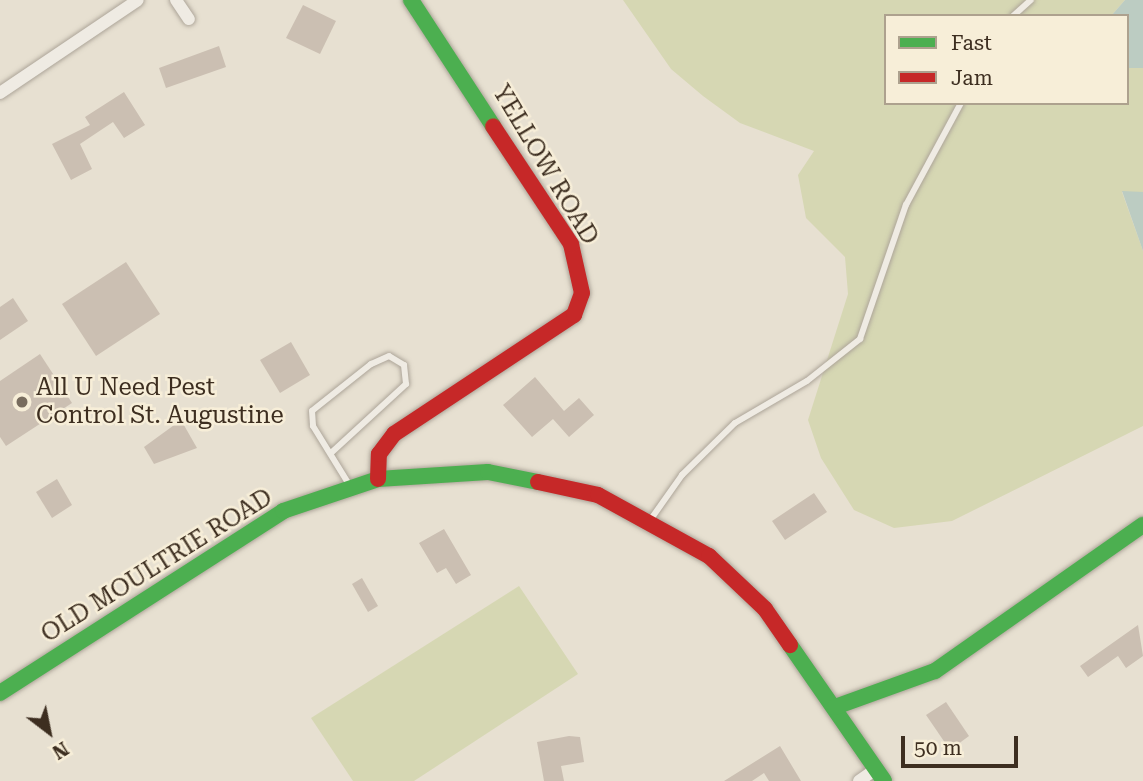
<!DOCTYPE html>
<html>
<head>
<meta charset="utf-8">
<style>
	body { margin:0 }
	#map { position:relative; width:1143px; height:781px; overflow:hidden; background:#e7e0d1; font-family:"Roboto Serif",serif }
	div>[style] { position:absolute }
	.green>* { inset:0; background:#d6d7b3 }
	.water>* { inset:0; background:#bcccc2 }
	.building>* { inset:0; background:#cbbfb2 }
	.roads { filter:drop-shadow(0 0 2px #ada599) drop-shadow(0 0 2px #ada599) }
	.lane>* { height:6px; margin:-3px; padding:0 3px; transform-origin:3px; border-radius:3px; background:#efebe3 }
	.street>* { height:12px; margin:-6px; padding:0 6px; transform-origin:6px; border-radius:6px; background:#efebe3 }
	.fast>* { height:16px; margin:-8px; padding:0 8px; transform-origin:8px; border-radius:8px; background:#4caf50 }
	.jam>* { height:16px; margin:-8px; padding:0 8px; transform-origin:8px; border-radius:8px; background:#c62828 }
	.dots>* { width:19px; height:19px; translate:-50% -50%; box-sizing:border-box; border:4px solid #f7eed8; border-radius:50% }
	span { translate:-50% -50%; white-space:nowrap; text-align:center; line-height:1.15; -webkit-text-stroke:5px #f7eed8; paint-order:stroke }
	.street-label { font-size:24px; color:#3d2e20 }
	.poi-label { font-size:24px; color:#3d2e20 }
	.left { translate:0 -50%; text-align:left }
	.legend { position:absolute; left:884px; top:14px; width:245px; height:91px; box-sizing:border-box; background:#f7eed8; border:2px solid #ada18e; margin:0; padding:9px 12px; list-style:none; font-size:21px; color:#3d2e20 }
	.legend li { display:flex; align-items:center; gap:14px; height:35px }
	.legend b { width:35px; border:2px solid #ada18e }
	.north { position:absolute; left:14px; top:697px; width:70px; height:70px; -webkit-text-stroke:5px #f7eed8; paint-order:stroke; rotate:148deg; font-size:19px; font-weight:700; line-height:28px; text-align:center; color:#3d2e20 }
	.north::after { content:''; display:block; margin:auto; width:24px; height:32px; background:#3d2e20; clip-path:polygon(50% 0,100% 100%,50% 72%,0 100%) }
	.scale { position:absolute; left:901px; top:736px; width:117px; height:32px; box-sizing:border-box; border:4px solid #3d2e20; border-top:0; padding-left:9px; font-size:21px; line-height:24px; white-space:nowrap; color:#3d2e20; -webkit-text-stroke:5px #f7eed8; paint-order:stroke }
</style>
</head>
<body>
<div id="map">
	<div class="green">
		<div style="clip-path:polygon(623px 0,1125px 0,1111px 16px,886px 16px,886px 103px,1127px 103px,1127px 68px,1143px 68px,1143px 192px,1122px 192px,1143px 251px,1143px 426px,952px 521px,894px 528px,854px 510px,821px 458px,808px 420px,848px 294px,845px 257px,806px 218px,798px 175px,814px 151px,740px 123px,703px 96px,671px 69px)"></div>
		<div style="clip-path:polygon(519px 586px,578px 674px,414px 781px,353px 781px,311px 718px)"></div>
	</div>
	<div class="water">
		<div style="clip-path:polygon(1125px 0,1143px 0,1143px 68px,1127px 68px,1127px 16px,1111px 16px)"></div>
		<div style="clip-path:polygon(1122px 191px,1143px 192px,1143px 251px)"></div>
	</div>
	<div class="building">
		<div style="clip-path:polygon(303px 5px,336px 21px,320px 54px,286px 38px)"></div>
		<div style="clip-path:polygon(219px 46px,226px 67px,166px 88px,159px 68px)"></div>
		<div style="clip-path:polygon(124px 92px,145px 125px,124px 138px,113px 122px,80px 144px,92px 169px,71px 180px,52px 144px,90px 125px,85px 117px)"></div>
		<div style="clip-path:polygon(126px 262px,160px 314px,96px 356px,62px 304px)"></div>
		<div style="clip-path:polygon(13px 298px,28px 321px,0 340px,0 307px)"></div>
		<div style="clip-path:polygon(291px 342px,310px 375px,280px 393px,260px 360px)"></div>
		<div style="clip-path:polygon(40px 354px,72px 403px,6px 446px,0 437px,0 381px)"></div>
		<div style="clip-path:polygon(535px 377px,564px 411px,579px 398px,594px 415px,569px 437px,553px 419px,532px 437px,503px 405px)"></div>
		<div style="clip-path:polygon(181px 420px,197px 448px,154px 464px,144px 447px)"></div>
		<div style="clip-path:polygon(57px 479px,72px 505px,52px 518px,36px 492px)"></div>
		<div style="clip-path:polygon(814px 493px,827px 512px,785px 540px,772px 521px)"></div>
		<div style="clip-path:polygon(444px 529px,471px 575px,456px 584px,446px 568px,437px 573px,419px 543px)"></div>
		<div style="clip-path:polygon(362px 578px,378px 606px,368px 612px,352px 584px)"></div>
		<div style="clip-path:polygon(1138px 625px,1143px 656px,1126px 668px,1118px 656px,1088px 677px,1080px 666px)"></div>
		<div style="clip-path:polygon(946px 702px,969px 736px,950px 750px,926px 715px)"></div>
		<div style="clip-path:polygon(569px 736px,580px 737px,584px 762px,561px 766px,564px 781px,544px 781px,537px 742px)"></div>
		<div style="clip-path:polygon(780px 746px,801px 781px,769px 781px,764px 773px,752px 781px,724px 781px)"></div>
	</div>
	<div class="roads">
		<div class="lane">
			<div style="left:1013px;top:16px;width:24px;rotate:-42deg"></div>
			<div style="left:331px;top:453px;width:102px;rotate:-42.6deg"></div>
			<div style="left:406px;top:384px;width:19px;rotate:-96deg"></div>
			<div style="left:404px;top:365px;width:17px;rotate:-149deg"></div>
			<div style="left:389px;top:356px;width:20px;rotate:156deg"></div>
			<div style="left:371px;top:364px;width:75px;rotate:141.5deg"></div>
			<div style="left:312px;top:411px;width:15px;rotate:86deg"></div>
			<div style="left:313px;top:426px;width:70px;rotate:58.3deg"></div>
			<div style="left:651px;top:519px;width:54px;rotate:-54.8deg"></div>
			<div style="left:682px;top:475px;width:74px;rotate:-44.5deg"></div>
			<div style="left:735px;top:423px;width:83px;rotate:-30.3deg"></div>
			<div style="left:807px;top:381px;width:68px;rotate:-38.4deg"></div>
			<div style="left:860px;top:339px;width:142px;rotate:-71.1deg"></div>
			<div style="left:906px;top:205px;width:116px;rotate:-61.7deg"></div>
		</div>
		<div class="street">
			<div style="left:176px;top:0;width:23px;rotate:56deg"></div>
			<div style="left:0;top:93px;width:166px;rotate:-34deg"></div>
			<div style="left:859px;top:781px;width:21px;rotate:-35deg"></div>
		</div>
		<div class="fast">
			<div style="left:411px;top:0;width:150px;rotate:56.9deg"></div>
			<div style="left:790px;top:645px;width:165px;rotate:55.3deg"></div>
			<div style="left:0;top:693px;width:336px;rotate:-32.7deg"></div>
			<div style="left:283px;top:511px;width:100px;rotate:-18.6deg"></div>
			<div style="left:378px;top:479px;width:110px;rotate:-3.6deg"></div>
			<div style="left:488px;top:472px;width:51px;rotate:11.3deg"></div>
			<div style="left:835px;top:707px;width:106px;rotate:-19.8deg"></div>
			<div style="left:935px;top:671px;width:254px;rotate:-35.1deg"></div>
		</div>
		<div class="jam">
			<div style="left:378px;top:479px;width:25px;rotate:-88deg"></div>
			<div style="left:379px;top:454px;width:25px;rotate:-53deg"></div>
			<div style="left:394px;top:434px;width:216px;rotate:-33.5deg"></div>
			<div style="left:574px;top:315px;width:23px;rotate:-70deg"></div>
			<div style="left:582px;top:293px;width:50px;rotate:-102.7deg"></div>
			<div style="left:571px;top:244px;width:141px;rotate:-123.5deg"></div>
			<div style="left:538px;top:482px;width:61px;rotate:12.2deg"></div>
			<div style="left:598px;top:495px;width:127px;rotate:28.8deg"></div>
			<div style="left:709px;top:556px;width:77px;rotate:43.4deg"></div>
			<div style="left:765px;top:609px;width:44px;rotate:55.2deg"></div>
		</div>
	</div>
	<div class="dots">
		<div style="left:22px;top:402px;background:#786c5e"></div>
	</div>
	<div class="street-label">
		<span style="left:545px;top:165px;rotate:59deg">YELLOW ROAD</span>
		<span style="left:157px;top:566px;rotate:-32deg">OLD MOULTRIE ROAD</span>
	</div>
	<div class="poi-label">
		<span class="left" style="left:36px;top:402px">All U Need Pest<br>Control St. Augustine</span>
	</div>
	<ul class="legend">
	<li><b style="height:9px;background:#4caf50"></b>Fast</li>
	<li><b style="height:9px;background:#c62828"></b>Jam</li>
	</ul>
	<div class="north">N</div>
	<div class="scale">50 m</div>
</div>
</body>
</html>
